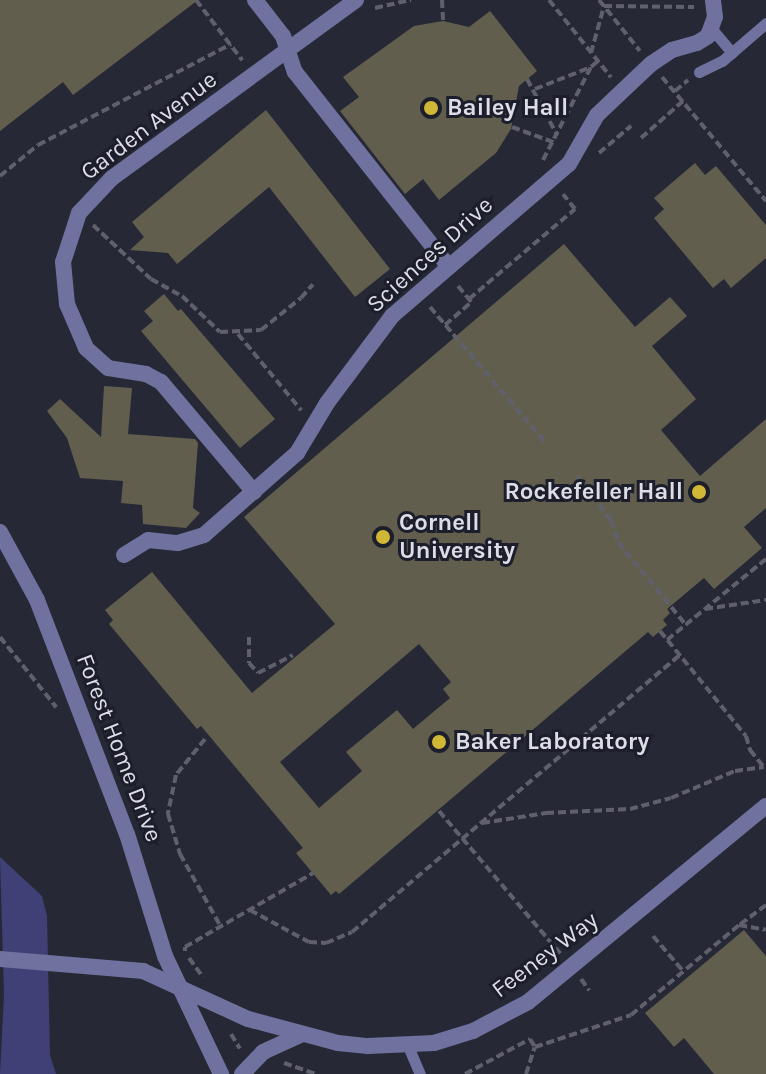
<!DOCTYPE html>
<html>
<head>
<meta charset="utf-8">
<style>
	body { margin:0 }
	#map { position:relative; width:766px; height:1074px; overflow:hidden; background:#272835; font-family:Karla,sans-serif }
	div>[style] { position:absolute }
	.water>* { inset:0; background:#3f4176 }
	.building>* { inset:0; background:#615e4e }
	.path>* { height:4px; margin-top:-2px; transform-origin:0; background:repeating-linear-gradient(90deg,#5f606c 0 8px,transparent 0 12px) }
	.service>* { height:11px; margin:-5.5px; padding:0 5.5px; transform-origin:5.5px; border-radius:5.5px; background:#6f729e }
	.minor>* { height:16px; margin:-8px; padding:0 8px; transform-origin:8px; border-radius:8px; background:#6f729e }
	.tertiary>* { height:16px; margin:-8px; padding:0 8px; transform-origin:8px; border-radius:8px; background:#6f729e }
	.dots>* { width:22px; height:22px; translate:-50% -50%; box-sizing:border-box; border:4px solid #1d1e2b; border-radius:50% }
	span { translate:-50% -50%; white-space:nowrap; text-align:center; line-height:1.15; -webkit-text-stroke:6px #1d1e2b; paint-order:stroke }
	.poi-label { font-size:24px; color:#dcdde6; font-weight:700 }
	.left { translate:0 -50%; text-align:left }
	.right { translate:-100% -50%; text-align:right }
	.street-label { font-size:24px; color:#dcdde6 }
</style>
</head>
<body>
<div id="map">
	<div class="water">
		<div style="clip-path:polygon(0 857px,42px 896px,47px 916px,50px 1055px,56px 1074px,0 1074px,4px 995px)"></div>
	</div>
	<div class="building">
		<div style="clip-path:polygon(0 0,198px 0,73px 95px,63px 82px,0 131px)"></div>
		<div style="clip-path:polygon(490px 11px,537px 71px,519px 86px,511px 129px,496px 153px,439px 200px,423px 179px,405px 194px,340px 111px,359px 97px,343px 77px,414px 26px,443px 21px,469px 27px)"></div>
		<div style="clip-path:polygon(266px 110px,390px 269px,355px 297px,269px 187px,177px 264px,168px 253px,130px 250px,144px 237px,132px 222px)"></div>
		<div style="clip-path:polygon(695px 163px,705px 175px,716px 166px,766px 225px,766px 258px,731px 288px,724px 279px,713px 288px,654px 218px,664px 209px,654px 198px)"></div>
		<div style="clip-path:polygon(evenodd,564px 244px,635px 327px,670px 297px,687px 316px,652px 346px,696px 399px,661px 430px,700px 476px,766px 419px,766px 508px,744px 527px,762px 548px,714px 589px,704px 578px,667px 609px,670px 613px,663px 620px,667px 625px,653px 637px,648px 632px,339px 894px,336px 891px,331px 895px,296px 853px,303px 848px,201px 726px,197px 729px,109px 624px,113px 620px,105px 610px,152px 572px,252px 693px,335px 624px,244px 517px,564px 244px,419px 644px,451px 682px,443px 689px,450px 698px,413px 729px,397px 710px,346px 752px,362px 771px,319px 808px,280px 762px,419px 644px)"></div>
		<div style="clip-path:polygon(164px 294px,178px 311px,181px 309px,275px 419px,240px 448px,141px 331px,153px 321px,144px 311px)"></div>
		<div style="clip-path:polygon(104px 386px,132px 388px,128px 434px,195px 439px,198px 443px,193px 508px,200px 513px,186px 528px,143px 524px,142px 505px,121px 503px,123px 481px,80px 478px,67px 438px,47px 411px,60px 399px,101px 437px)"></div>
		<div style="clip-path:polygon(744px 930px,766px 956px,766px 1074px,714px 1074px,684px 1038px,674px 1047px,645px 1013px)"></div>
	</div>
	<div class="path">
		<div style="left:196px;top:0;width:76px;rotate:52.5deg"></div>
		<div style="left:442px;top:0;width:21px;rotate:87deg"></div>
		<div style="left:549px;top:0;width:99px;rotate:51.2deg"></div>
		<div style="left:599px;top:0;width:65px;rotate:51.2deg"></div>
		<div style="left:375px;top:8px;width:37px;rotate:-13deg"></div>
		<div style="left:591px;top:53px;width:49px;rotate:-74.5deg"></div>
		<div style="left:604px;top:6px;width:90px;rotate:0.6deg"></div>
		<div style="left:662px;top:77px;width:162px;rotate:50deg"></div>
		<div style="left:527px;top:79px;width:64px;rotate:61.8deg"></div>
		<div style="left:535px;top:89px;width:60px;rotate:-21.4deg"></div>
		<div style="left:675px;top:91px;width:17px;rotate:-40deg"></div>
		<div style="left:512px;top:127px;width:44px;rotate:20.1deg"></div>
		<div style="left:641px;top:138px;width:56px;rotate:-41.4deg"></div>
		<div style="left:599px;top:153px;width:42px;rotate:-40.2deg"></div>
		<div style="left:543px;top:160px;width:105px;rotate:-62.7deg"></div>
		<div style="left:591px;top:67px;width:9px;rotate:-41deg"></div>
		<div style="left:0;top:176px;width:49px;rotate:-39.2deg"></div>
		<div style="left:38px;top:145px;width:218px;rotate:-27.6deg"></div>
		<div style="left:93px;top:225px;width:79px;rotate:43deg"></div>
		<div style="left:151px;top:279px;width:35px;rotate:29deg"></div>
		<div style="left:182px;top:296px;width:52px;rotate:43.5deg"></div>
		<div style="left:220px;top:332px;width:41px;rotate:-2.8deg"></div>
		<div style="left:261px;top:330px;width:51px;rotate:-38.7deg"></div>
		<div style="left:301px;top:298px;width:18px;rotate:-49deg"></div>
		<div style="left:458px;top:286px;width:17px;rotate:50deg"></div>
		<div style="left:430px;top:307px;width:177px;rotate:49.6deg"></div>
		<div style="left:445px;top:325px;width:35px;rotate:-41deg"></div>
		<div style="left:471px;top:302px;width:4px;rotate:-124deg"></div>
		<div style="left:469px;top:299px;width:139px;rotate:-40.3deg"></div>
		<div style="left:575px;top:209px;width:19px;rotate:-129deg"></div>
		<div style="left:238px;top:334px;width:99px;rotate:50.3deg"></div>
		<div style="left:577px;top:476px;width:56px;rotate:52.3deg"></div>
		<div style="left:611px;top:520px;width:23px;rotate:72deg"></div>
		<div style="left:618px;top:542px;width:106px;rotate:50.7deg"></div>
		<div style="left:705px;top:609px;width:62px;rotate:-8.4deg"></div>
		<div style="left:660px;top:631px;width:136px;rotate:50.7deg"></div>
		<div style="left:746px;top:736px;width:15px;rotate:74deg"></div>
		<div style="left:750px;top:750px;width:22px;rotate:51deg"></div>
		<div style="left:0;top:637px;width:90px;rotate:51.3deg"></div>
		<div style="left:249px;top:637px;width:26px;rotate:90deg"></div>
		<div style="left:249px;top:663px;width:13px;rotate:48deg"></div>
		<div style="left:258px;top:673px;width:39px;rotate:-27deg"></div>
		<div style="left:667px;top:640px;width:128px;rotate:-39.3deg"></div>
		<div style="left:205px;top:739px;width:46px;rotate:128.9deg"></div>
		<div style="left:176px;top:775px;width:40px;rotate:102deg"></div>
		<div style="left:168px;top:814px;width:42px;rotate:73.3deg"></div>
		<div style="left:180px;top:854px;width:84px;rotate:60.7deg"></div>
		<div style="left:439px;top:811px;width:187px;rotate:49.6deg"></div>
		<div style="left:482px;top:823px;width:65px;rotate:-8.9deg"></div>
		<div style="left:546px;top:813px;width:84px;rotate:-2.7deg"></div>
		<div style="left:630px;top:809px;width:42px;rotate:-15deg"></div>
		<div style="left:671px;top:798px;width:69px;rotate:-22.9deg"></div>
		<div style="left:735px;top:771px;width:29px;rotate:-8deg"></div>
		<div style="left:766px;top:905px;width:34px;rotate:143deg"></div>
		<div style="left:739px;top:925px;width:27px;rotate:10deg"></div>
		<div style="left:250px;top:910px;width:67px;rotate:28.5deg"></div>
		<div style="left:309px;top:942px;width:17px;rotate:3deg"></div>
		<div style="left:326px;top:943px;width:28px;rotate:-23deg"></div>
		<div style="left:352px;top:932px;width:429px;rotate:-40.2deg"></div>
		<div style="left:653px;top:936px;width:46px;rotate:49.4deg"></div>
		<div style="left:185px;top:951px;width:4px;rotate:-90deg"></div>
		<div style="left:185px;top:947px;width:148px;rotate:-30deg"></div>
		<div style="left:189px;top:958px;width:24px;rotate:54deg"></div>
		<div style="left:581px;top:979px;width:14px;rotate:54deg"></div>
		<div style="left:231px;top:1034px;width:17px;rotate:59deg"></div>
		<div style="left:284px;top:1063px;width:34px;rotate:19deg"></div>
		<div style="left:465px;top:1074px;width:74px;rotate:-28.3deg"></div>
		<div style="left:530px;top:1039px;width:9px;rotate:58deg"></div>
		<div style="left:535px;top:1047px;width:101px;rotate:-18.4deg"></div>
		<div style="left:631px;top:1015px;width:141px;rotate:-39.8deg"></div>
		<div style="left:526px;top:1074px;width:28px;rotate:-72deg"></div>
	</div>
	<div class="service">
		<div style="left:712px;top:29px;width:31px;rotate:50deg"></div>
		<div style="left:699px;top:72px;width:25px;rotate:-26deg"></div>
		<div style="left:722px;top:61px;width:58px;rotate:-40.8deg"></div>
		<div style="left:408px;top:1046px;width:30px;rotate:67deg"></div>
	</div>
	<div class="minor">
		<div style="left:255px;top:0;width:46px;rotate:52.1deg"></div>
		<div style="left:283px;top:36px;width:38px;rotate:72deg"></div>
		<div style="left:295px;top:72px;width:248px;rotate:51.7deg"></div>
		<div style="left:254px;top:492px;width:144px;rotate:-130.2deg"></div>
		<div style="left:161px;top:382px;width:17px;rotate:-152deg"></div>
		<div style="left:146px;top:374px;width:38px;rotate:-171deg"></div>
		<div style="left:108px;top:368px;width:30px;rotate:-138deg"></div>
		<div style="left:86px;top:348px;width:48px;rotate:-113.4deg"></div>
		<div style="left:67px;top:304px;width:42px;rotate:-95.4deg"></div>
		<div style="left:63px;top:262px;width:52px;rotate:-71.9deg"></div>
		<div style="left:79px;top:213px;width:48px;rotate:-46.7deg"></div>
		<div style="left:112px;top:178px;width:302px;rotate:-36.1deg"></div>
		<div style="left:124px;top:555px;width:28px;rotate:-32deg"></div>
		<div style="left:148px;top:540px;width:30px;rotate:6deg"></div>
		<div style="left:178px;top:543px;width:27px;rotate:-17deg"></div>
		<div style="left:204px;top:535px;width:124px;rotate:-41.4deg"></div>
		<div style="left:297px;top:453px;width:58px;rotate:-59deg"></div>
		<div style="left:327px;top:403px;width:109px;rotate:-53.2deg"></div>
		<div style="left:392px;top:316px;width:233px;rotate:-40.7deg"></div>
		<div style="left:569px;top:164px;width:56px;rotate:-60.3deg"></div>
		<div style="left:597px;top:115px;width:74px;rotate:-43.4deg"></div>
		<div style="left:651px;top:64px;width:25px;rotate:-34deg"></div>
		<div style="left:672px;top:50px;width:26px;rotate:-16deg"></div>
		<div style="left:697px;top:43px;width:13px;rotate:-32deg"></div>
		<div style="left:708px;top:36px;width:20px;rotate:-70deg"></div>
		<div style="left:715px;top:17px;width:17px;rotate:-97deg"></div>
	</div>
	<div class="tertiary">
		<div style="left:0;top:532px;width:77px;rotate:61.4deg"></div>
		<div style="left:37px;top:600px;width:251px;rotate:69deg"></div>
		<div style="left:127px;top:834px;width:128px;rotate:72.7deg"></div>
		<div style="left:165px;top:956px;width:131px;rotate:64.6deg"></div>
		<div style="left:0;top:959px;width:144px;rotate:4.8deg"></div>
		<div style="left:143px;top:971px;width:115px;rotate:24.6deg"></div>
		<div style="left:248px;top:1019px;width:93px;rotate:14.9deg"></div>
		<div style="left:338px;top:1043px;width:30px;rotate:6deg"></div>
		<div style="left:368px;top:1046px;width:66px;rotate:-2.6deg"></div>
		<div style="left:434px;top:1043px;width:41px;rotate:-17.1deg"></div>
		<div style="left:473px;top:1031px;width:62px;rotate:-27.8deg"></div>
		<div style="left:528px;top:1002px;width:308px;rotate:-39.5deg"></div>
		<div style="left:242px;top:1074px;width:30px;rotate:-46deg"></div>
		<div style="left:263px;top:1052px;width:41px;rotate:-24.7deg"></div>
	</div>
	<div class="dots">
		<div style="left:431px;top:108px;background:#d1b736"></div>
		<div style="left:699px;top:492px;background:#d1b736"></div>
		<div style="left:383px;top:537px;background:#d1b736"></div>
		<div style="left:439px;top:742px;background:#d1b736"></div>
	</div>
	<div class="poi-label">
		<span class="left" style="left:447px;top:108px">Bailey Hall</span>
		<span class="right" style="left:683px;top:492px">Rockefeller Hall</span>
		<span class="left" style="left:399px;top:537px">Cornell<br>University</span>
		<span class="left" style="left:455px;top:742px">Baker Laboratory</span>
	</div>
	<div class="street-label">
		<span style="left:149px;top:126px;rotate:-37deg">Garden Avenue</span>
		<span style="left:430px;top:255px;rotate:-42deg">Sciences Drive</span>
		<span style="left:119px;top:748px;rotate:69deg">Forest Home Drive</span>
		<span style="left:545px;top:955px;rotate:-37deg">Feeney Way</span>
	</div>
</div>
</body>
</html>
